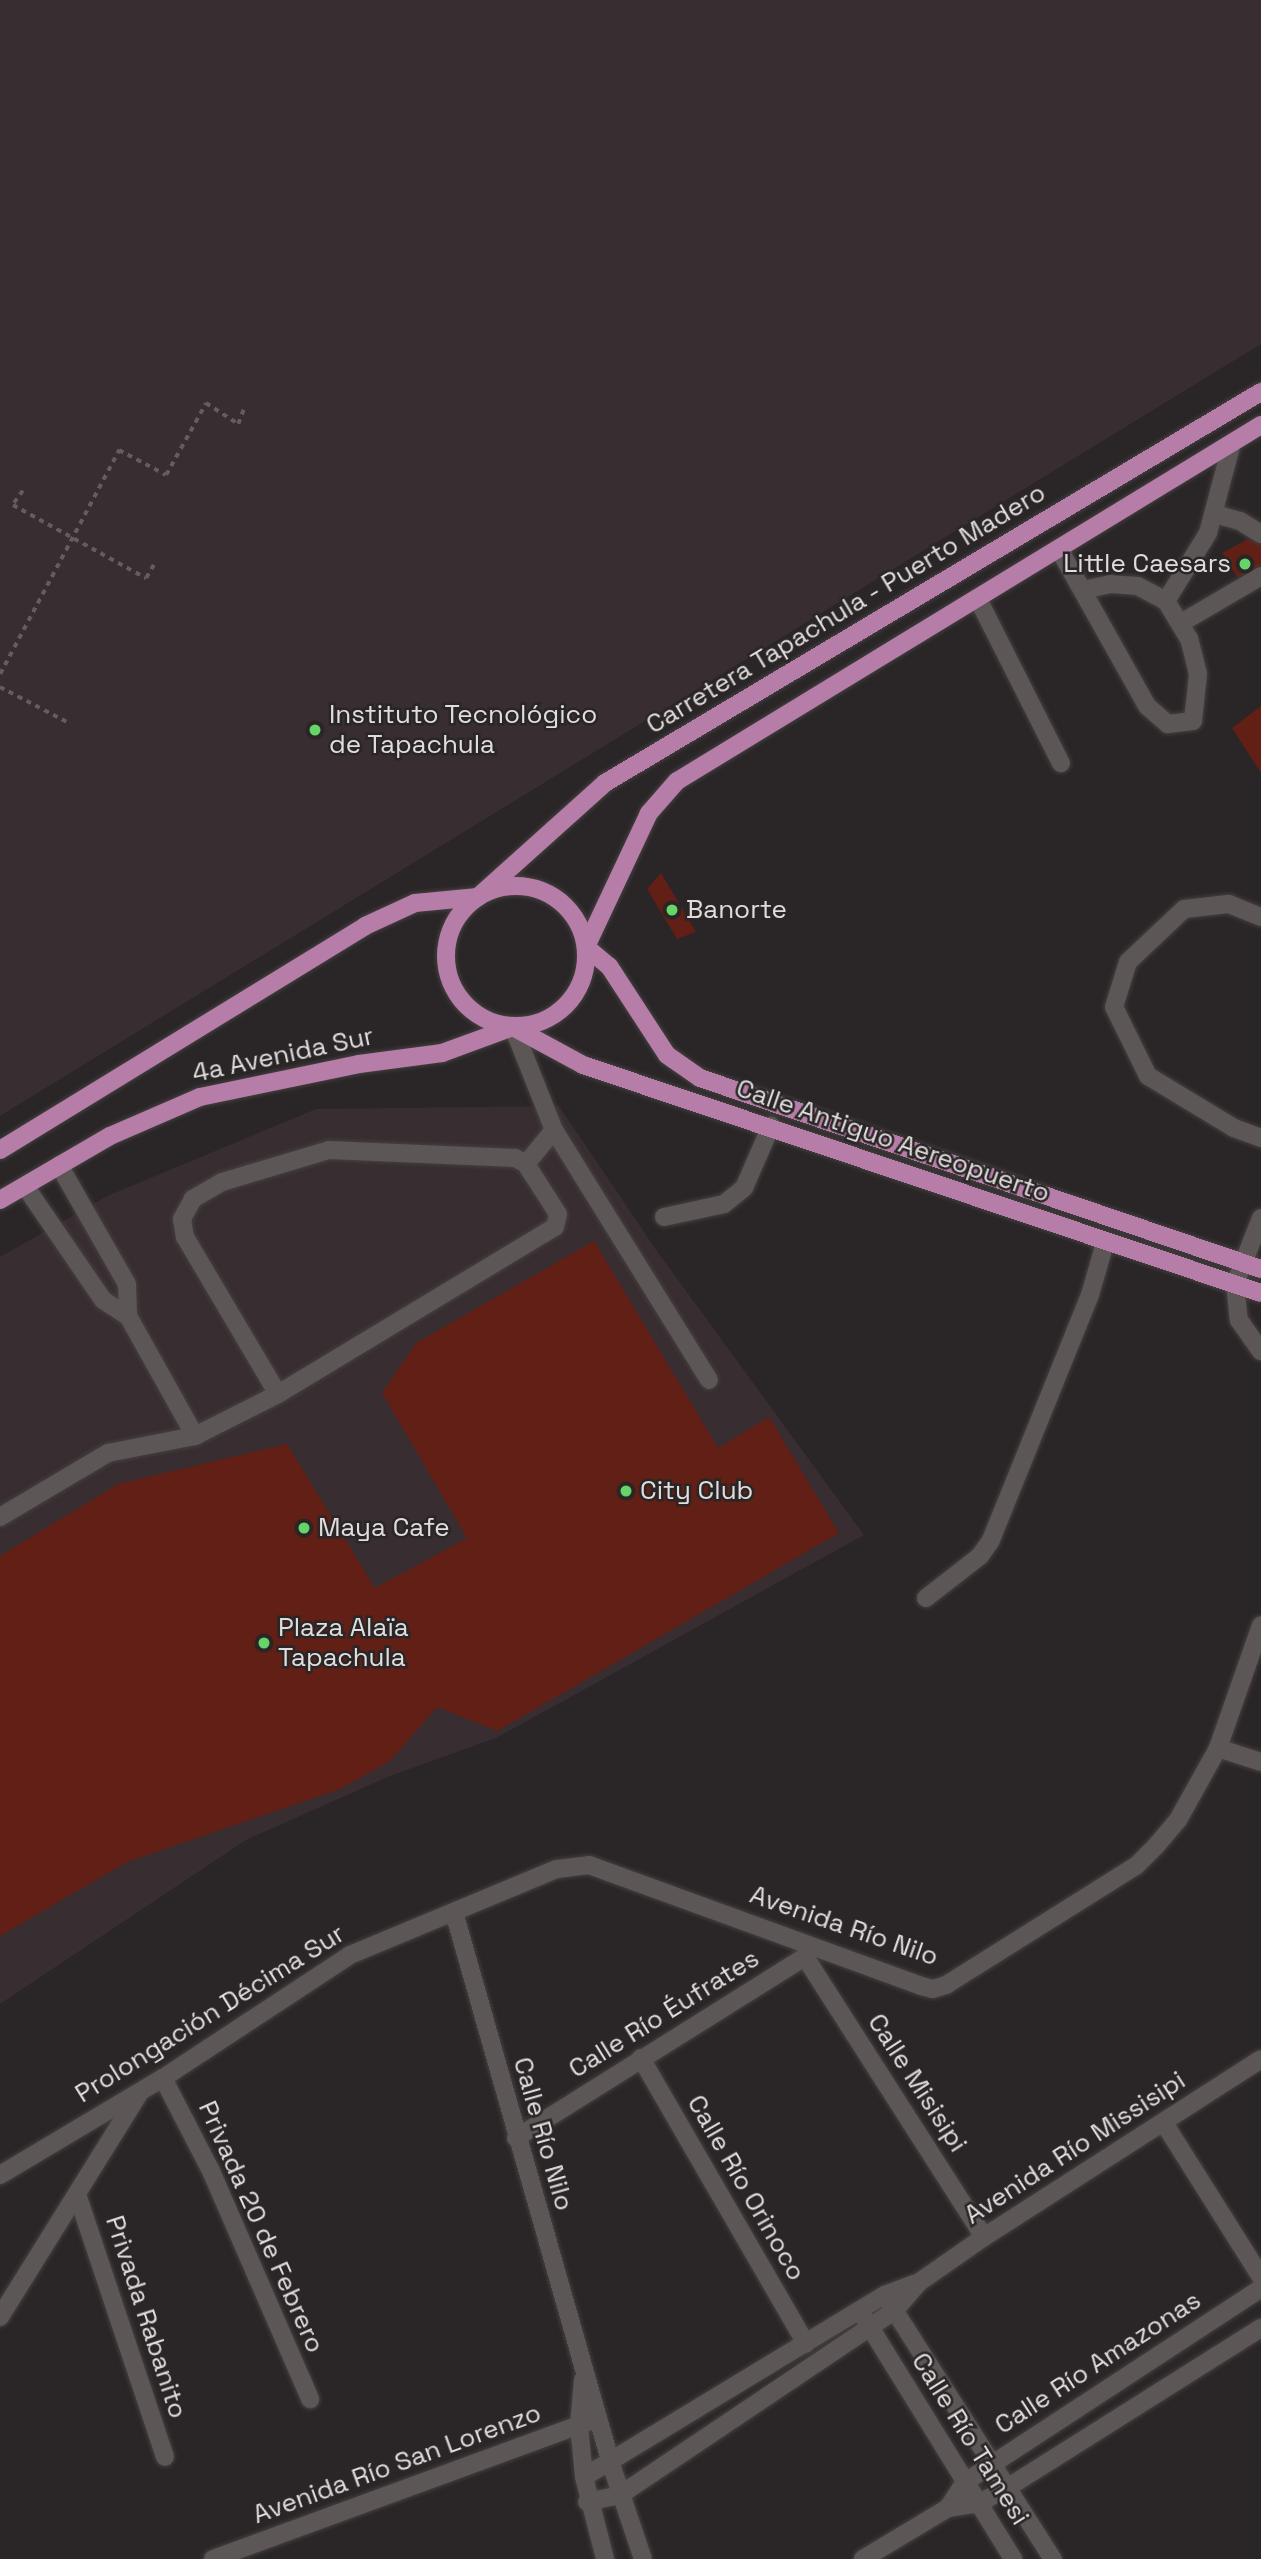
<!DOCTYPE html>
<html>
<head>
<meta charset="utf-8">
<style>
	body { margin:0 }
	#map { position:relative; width:1261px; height:2559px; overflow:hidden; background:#2a2526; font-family:"Space Grotesk",sans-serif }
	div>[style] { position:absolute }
	.built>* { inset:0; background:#382d30 }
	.building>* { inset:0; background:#621f15 }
	.path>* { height:3.5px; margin-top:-1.75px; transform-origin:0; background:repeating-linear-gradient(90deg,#625d5e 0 5px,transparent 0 10px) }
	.roads { filter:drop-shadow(0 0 2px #444040) drop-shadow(0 0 2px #444040) }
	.minor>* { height:18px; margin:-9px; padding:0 9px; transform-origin:9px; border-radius:9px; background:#5c5657 }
	.major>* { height:18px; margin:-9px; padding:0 9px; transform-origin:9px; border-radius:9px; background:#b57da7 }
	.major>.ring { margin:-9px; padding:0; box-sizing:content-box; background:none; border:18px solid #b57da7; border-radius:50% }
	.dots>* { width:19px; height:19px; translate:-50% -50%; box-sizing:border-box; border:4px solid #2a2526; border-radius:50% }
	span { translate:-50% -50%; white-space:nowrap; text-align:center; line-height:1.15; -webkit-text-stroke:5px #2a2526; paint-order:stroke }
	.poi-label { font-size:26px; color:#e0dddd }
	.right { translate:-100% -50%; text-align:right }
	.left { translate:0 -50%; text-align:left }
	.street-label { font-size:26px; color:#e0dddd }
</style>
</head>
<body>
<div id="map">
	<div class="built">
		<div style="clip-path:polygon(0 0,1261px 0,1261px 344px,0 1116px)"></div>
		<div style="clip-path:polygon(559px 1106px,657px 1251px,864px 1535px,496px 1738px,390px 1776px,246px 1840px,0 2004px,0 1257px,107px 1196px,316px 1109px)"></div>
	</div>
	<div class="building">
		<div style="clip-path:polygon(1248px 539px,1261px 545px,1261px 565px,1237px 577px,1222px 553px)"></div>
		<div style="clip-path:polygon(1261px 706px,1261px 773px,1232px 728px)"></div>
		<div style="clip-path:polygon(661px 873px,696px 932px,677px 939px,647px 889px)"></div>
		<div style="clip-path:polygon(594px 1241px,718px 1448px,769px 1417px,839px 1533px,497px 1731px,437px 1707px,390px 1761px,340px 1789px,127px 1862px,0 1936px,0 1556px,118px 1484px,287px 1444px,375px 1588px,467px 1538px,382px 1393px,416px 1343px)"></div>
	</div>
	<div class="path">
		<div style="left:23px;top:491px;width:17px;rotate:126deg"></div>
		<div style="left:13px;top:505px;width:152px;rotate:28.8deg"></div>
		<div style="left:146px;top:578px;width:16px;rotate:-60deg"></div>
		<div style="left:0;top:674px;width:254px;rotate:-62deg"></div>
		<div style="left:119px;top:450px;width:53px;rotate:28deg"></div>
		<div style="left:166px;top:475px;width:82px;rotate:-60.9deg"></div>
		<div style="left:206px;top:403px;width:38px;rotate:33deg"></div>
		<div style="left:238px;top:424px;width:19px;rotate:-69deg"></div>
		<div style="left:0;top:687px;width:80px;rotate:27.5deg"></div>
	</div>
	<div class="roads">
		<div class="minor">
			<div style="left:1215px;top:514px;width:26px;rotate:16deg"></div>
			<div style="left:1240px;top:521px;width:25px;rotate:32deg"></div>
			<div style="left:1059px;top:549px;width:180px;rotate:60.7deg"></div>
			<div style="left:1147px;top:706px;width:28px;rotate:41deg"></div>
			<div style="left:1168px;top:724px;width:25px;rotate:-7deg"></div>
			<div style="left:1193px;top:721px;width:47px;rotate:-83.9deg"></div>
			<div style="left:1198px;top:674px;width:36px;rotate:-104deg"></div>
			<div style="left:1189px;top:639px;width:44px;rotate:-121.2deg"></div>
			<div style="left:1166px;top:601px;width:32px;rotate:-152deg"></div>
			<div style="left:1138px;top:586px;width:27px;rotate:-176deg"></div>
			<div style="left:1111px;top:584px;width:29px;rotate:168deg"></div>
			<div style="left:978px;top:599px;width:184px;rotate:63.2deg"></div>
			<div style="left:1166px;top:601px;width:80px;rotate:-58.3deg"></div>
			<div style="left:1208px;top:533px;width:93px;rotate:-75.1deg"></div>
			<div style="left:1181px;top:623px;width:93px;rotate:-30.4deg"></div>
			<div style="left:1261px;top:917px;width:35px;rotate:-158deg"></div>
			<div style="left:1228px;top:904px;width:44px;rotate:173.5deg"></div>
			<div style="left:1184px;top:909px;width:77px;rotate:136.6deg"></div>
			<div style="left:1128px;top:962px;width:47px;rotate:107.3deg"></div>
			<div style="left:1114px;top:1007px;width:77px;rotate:63.8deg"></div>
			<div style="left:1148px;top:1076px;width:100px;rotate:31.2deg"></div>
			<div style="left:1234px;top:1128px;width:29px;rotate:20deg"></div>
			<div style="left:513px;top:1027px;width:111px;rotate:68.3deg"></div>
			<div style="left:554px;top:1130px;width:294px;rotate:58.2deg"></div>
			<div style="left:526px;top:1164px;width:44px;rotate:-50.5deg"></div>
			<div style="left:59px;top:1165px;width:137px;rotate:60.3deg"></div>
			<div style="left:127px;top:1284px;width:32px;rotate:88deg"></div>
			<div style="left:128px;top:1316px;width:137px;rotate:60.8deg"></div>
			<div style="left:25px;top:1186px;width:138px;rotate:55.6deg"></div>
			<div style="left:103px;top:1300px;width:30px;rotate:33deg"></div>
			<div style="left:664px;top:1217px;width:61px;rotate:-12.2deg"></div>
			<div style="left:724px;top:1204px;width:26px;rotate:-39deg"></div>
			<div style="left:744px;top:1188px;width:68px;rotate:-66.5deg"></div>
			<div style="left:1261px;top:1218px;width:71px;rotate:111.5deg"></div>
			<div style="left:1235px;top:1284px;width:36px;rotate:84deg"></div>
			<div style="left:1239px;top:1320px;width:38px;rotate:55deg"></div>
			<div style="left:0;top:1517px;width:126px;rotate:-30.7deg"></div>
			<div style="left:108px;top:1453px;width:89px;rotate:-11.1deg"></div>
			<div style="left:195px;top:1436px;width:93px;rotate:-26.8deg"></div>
			<div style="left:278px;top:1394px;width:323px;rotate:-31.1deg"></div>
			<div style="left:555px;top:1227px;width:13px;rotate:-77deg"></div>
			<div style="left:558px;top:1214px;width:59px;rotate:-122.6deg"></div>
			<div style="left:526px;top:1164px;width:13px;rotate:-151deg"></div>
			<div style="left:515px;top:1158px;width:186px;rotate:-177.5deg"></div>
			<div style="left:329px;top:1150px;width:112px;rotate:163.3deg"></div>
			<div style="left:222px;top:1182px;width:34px;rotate:150deg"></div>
			<div style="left:193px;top:1199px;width:23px;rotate:119deg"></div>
			<div style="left:182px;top:1219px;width:18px;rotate:81deg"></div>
			<div style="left:185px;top:1237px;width:182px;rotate:59.4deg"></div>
			<div style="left:926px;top:1598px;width:68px;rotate:-37.9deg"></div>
			<div style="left:980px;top:1556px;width:19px;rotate:-55deg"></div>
			<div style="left:991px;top:1540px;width:264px;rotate:-68deg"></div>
			<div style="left:1090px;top:1295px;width:54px;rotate:-73.9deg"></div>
			<div style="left:1218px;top:1748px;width:45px;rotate:18deg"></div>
			<div style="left:454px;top:1912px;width:574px;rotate:74.12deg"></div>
			<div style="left:611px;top:2464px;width:100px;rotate:71.4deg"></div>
			<div style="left:805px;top:1957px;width:332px;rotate:57.4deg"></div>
			<div style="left:641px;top:2058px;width:330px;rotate:60deg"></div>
			<div style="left:163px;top:2078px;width:105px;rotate:62.7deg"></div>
			<div style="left:211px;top:2171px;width:249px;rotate:66.5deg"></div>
			<div style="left:1164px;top:2123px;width:182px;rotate:57.8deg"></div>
			<div style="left:516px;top:2138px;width:341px;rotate:-32.1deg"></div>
			<div style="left:0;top:2175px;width:190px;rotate:-30.8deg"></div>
			<div style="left:163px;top:2078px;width:224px;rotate:-33.3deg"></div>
			<div style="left:350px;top:1955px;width:224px;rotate:-22.6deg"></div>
			<div style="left:557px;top:1869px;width:32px;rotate:-7deg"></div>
			<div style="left:589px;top:1865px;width:353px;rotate:20deg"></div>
			<div style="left:921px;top:1986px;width:12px;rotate:14deg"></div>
			<div style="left:933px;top:1989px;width:14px;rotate:-17deg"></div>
			<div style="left:946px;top:1985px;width:224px;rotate:-32.1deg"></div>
			<div style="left:1136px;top:1866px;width:28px;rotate:-45deg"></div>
			<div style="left:1156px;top:1846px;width:34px;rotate:-50deg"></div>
			<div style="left:1178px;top:1820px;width:82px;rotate:-60.9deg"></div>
			<div style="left:1218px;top:1748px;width:130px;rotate:-70.7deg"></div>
			<div style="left:77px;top:2194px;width:277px;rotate:71.5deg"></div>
			<div style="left:889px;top:2302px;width:305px;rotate:57.5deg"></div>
			<div style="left:0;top:2317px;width:263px;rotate:-58.1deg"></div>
			<div style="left:865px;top:2319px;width:282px;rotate:58.3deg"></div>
			<div style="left:583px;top:2380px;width:45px;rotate:95.1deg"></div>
			<div style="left:579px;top:2425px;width:52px;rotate:84.5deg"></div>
			<div style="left:584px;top:2477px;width:85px;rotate:75.6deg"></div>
			<div style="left:584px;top:2477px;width:352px;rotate:-31.2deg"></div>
			<div style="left:885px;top:2295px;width:31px;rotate:-21deg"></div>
			<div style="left:587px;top:2502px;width:34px;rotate:-12deg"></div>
			<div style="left:620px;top:2495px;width:330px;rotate:-33.9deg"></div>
			<div style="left:894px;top:2311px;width:37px;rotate:-49deg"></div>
			<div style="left:918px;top:2283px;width:80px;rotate:-34.9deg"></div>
			<div style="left:984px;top:2237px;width:329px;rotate:-32.7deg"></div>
			<div style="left:948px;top:2508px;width:31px;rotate:-57deg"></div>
			<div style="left:965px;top:2482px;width:354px;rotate:-33.2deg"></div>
			<div style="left:213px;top:2559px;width:410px;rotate:-20.1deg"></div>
			<div style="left:863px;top:2559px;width:99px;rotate:-31deg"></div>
			<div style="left:948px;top:2508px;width:32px;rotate:-9deg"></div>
			<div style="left:980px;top:2503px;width:34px;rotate:-30deg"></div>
			<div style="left:1010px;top:2486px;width:297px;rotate:-32.2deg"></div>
		</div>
		<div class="major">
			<div style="left:1261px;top:425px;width:684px;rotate:148.63deg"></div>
			<div style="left:677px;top:781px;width:43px;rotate:131.2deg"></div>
			<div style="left:649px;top:813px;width:148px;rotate:115.2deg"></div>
			<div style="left:586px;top:947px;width:30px;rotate:40deg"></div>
			<div style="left:609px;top:966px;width:106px;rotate:56.9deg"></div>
			<div style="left:667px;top:1055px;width:40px;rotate:34.9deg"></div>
			<div style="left:700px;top:1078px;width:593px;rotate:18.8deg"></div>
			<div class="ring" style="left:446px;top:886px;width:122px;height:122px"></div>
			<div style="left:0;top:1150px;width:428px;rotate:-31.5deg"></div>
			<div style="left:365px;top:926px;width:55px;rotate:-24.7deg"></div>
			<div style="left:415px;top:903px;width:63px;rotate:-5.4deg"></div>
			<div style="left:478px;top:897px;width:171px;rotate:-41.9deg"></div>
			<div style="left:605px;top:783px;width:764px;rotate:-30.8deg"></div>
			<div style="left:0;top:1200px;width:127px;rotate:-30.2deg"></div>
			<div style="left:110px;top:1136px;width:98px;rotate:-23.4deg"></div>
			<div style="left:200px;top:1097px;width:162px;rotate:-11.7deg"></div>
			<div style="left:359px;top:1064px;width:84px;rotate:-7.5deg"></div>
			<div style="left:442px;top:1053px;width:76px;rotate:-20.1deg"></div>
			<div style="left:513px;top:1027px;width:80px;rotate:28.5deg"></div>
			<div style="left:583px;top:1065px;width:715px;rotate:18.59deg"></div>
		</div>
	</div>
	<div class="dots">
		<div style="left:1245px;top:564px;background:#66d466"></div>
		<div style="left:315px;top:730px;background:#66d466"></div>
		<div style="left:672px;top:910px;background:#66d466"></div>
		<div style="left:626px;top:1491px;background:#66d466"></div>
		<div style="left:304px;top:1528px;background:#66d466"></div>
		<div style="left:264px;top:1643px;background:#66d466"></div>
	</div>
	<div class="poi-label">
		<span class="right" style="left:1231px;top:564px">Little Caesars</span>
		<span class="left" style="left:329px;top:730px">Instituto Tecnológico<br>de Tapachula</span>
		<span class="left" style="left:686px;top:910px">Banorte</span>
		<span class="left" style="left:640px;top:1491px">City Club</span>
		<span class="left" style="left:318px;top:1528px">Maya Cafe</span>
		<span class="left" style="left:278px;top:1643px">Plaza Alaïa<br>Tapachula</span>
	</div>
	<div class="street-label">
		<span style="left:846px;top:609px;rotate:-31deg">Carretera Tapachula - Puerto Madero</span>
		<span style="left:283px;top:1055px;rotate:-12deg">4a Avenida Sur</span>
		<span style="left:893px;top:1141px;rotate:19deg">Calle Antiguo Aereopuerto</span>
		<span style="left:844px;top:1926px;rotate:19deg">Avenida Río Nilo</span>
		<span style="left:210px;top:2014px;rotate:-32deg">Prolongación Décima Sur</span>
		<span style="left:664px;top:2014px;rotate:-32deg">Calle Río Éufrates</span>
		<span style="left:917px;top:2083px;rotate:57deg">Calle Misisipi</span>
		<span style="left:543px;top:2134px;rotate:74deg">Calle Río Nilo</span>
		<span style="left:1075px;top:2148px;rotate:-33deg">Avenida Río Missisipi</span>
		<span style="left:746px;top:2188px;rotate:60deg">Calle Río Orinoco</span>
		<span style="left:261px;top:2227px;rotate:66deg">Privada 20 de Febrero</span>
		<span style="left:146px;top:2317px;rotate:72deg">Privada Rabanito</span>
		<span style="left:1098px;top:2363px;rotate:-33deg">Calle Río Amazonas</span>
		<span style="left:970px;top:2439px;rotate:58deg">Calle Río Tamesi</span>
		<span style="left:397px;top:2464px;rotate:-20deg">Avenida Río San Lorenzo</span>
	</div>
</div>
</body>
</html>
